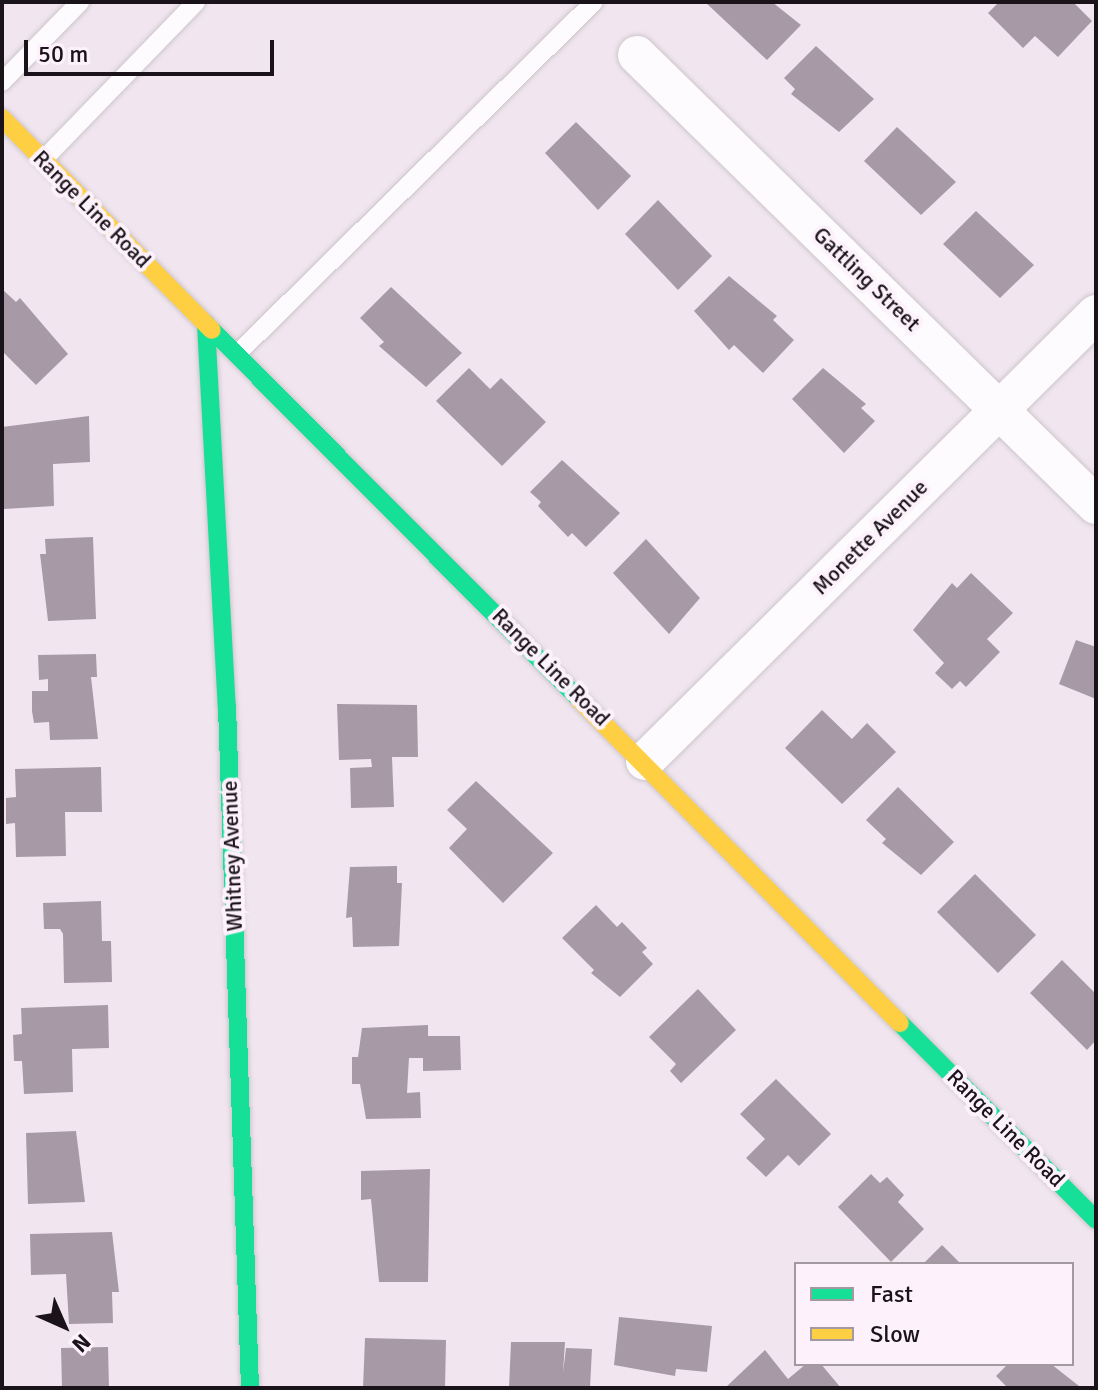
<!DOCTYPE html>
<html>
<head>
<meta charset="utf-8">
<style>
	body { margin:0 }
	#map { position:relative; width:1098px; height:1390px; overflow:hidden; background:#f1e6ef; font-family:Signika,sans-serif }
	div>[style] { position:absolute }
	.building>* { inset:0; background:#a79aa6 }
	.roads { filter:drop-shadow(0 0 2px #cdc5cc) drop-shadow(0 0 2px #cdc5cc) }
	.lane>* { height:18px; margin:-9px; padding:0 9px; transform-origin:9px; border-radius:9px; background:#fdfbfd }
	.street>* { height:38px; margin:-19px; padding:0 19px; transform-origin:19px; border-radius:19px; background:#fdfbfd }
	.fast>* { height:18px; margin:-9px; padding:0 9px; transform-origin:9px; border-radius:9px; background:#16e098 }
	.slow>* { height:18px; margin:-9px; padding:0 9px; transform-origin:9px; border-radius:9px; background:#ffcf43 }
	span { translate:-50% -50%; white-space:nowrap; text-align:center; line-height:1.15; -webkit-text-stroke:8px #fdf2fc; paint-order:stroke }
	.street-label { font-size:22px; color:#1a1319 }
	.frame { position:absolute; inset:0; border:4px solid #1a1319; pointer-events:none }
	.legend { position:absolute; left:794px; top:1262px; width:280px; height:104px; box-sizing:border-box; background:#fdf2fc; border:2px solid #a299a1; margin:0; padding:10px 14px; list-style:none; font-size:24px; color:#1a1319 }
	.legend li { display:flex; align-items:center; gap:16px; height:40px }
	.legend b { width:40px; border:2px solid #a299a1 }
	.north { position:absolute; left:24px; top:1286px; width:80px; height:80px; -webkit-text-stroke:6px #fdf2fc; paint-order:stroke; rotate:135deg; font-size:22px; font-weight:700; line-height:32px; text-align:center; color:#1a1319 }
	.north::after { content:''; display:block; margin:auto; width:28px; height:36px; background:#1a1319; clip-path:polygon(50% 0,100% 100%,50% 72%,0 100%) }
	.scale { position:absolute; left:24px; top:40px; width:250px; height:36px; box-sizing:border-box; border:4px solid #1a1319; border-top:0; padding-left:10px; font-size:24px; line-height:28px; white-space:nowrap; color:#1a1319; -webkit-text-stroke:6px #fdf2fc; paint-order:stroke }
</style>
</head>
<body>
<div id="map">
	<div class="building">
		<div style="clip-path:polygon(705px 2px,772px 2px,801px 25px,767px 60px)"></div>
		<div style="clip-path:polygon(999px 2px,1073px 2px,1092px 21px,1058px 57px,1035px 36px,1023px 48px,988px 13px)"></div>
		<div style="clip-path:polygon(816px 46px,874px 99px,839px 132px,791px 94px,795px 89px,784px 78px)"></div>
		<div style="clip-path:polygon(576px 122px,631px 176px,598px 210px,545px 153px)"></div>
		<div style="clip-path:polygon(897px 127px,956px 182px,921px 215px,864px 161px)"></div>
		<div style="clip-path:polygon(658px 200px,712px 256px,678px 290px,625px 234px)"></div>
		<div style="clip-path:polygon(976px 211px,1034px 265px,1000px 298px,943px 244px)"></div>
		<div style="clip-path:polygon(729px 276px,777px 316px,773px 320px,794px 340px,763px 373px,734px 345px,729px 350px,694px 311px)"></div>
		<div style="clip-path:polygon(391px 287px,462px 353px,426px 387px,379px 346px,384px 342px,360px 318px)"></div>
		<div style="clip-path:polygon(2px 289px,16px 302px,20px 298px,68px 354px,36px 385px,2px 351px)"></div>
		<div style="clip-path:polygon(469px 368px,490px 389px,501px 378px,546px 422px,502px 466px,436px 401px)"></div>
		<div style="clip-path:polygon(823px 368px,866px 404px,861px 408px,875px 421px,844px 453px,792px 399px)"></div>
		<div style="clip-path:polygon(89px 416px,90px 462px,53px 464px,54px 506px,4px 509px,2px 427px)"></div>
		<div style="clip-path:polygon(562px 460px,620px 513px,586px 547px,572px 533px,568px 537px,538px 506px,541px 502px,530px 492px)"></div>
		<div style="clip-path:polygon(93px 537px,96px 619px,48px 621px,40px 554px,46px 554px,45px 539px)"></div>
		<div style="clip-path:polygon(646px 539px,700px 598px,669px 634px,613px 573px)"></div>
		<div style="clip-path:polygon(971px 573px,1013px 613px,987px 639px,1000px 652px,966px 687px,960px 681px,952px 689px,935px 673px,944px 663px,913px 630px,952px 583px,957px 588px)"></div>
		<div style="clip-path:polygon(1076px 640px,1096px 647px,1096px 699px,1059px 684px)"></div>
		<div style="clip-path:polygon(96px 654px,97px 677px,91px 677px,98px 739px,50px 740px,49px 722px,34px 723px,32px 711px,32px 691px,48px 691px,48px 679px,39px 680px,38px 655px)"></div>
		<div style="clip-path:polygon(337px 704px,417px 705px,418px 757px,392px 757px,394px 807px,351px 808px,350px 768px,372px 767px,371px 759px,339px 760px)"></div>
		<div style="clip-path:polygon(822px 710px,852px 739px,867px 723px,896px 752px,842px 804px,785px 748px)"></div>
		<div style="clip-path:polygon(101px 767px,102px 812px,65px 812px,66px 856px,16px 857px,15px 823px,6px 824px,6px 798px,16px 797px,15px 769px)"></div>
		<div style="clip-path:polygon(476px 781px,553px 853px,503px 903px,449px 848px,467px 829px,447px 810px)"></div>
		<div style="clip-path:polygon(898px 787px,954px 842px,921px 875px,882px 843px,886px 839px,866px 820px)"></div>
		<div style="clip-path:polygon(397px 866px,397px 883px,402px 883px,399px 946px,353px 947px,352px 917px,346px 918px,350px 867px)"></div>
		<div style="clip-path:polygon(975px 874px,1036px 935px,998px 973px,937px 912px)"></div>
		<div style="clip-path:polygon(101px 901px,102px 941px,111px 941px,112px 982px,64px 983px,63px 934px,60px 929px,44px 929px,43px 903px)"></div>
		<div style="clip-path:polygon(596px 905px,617px 927px,622px 922px,647px 948px,642px 952px,653px 964px,620px 997px,591px 973px,594px 970px,562px 938px)"></div>
		<div style="clip-path:polygon(1062px 960px,1096px 994px,1096px 1040px,1087px 1050px,1030px 993px)"></div>
		<div style="clip-path:polygon(698px 989px,736px 1030px,681px 1083px,670px 1071px,676px 1064px,649px 1037px)"></div>
		<div style="clip-path:polygon(108px 1005px,109px 1048px,72px 1049px,73px 1092px,24px 1094px,22px 1061px,14px 1061px,13px 1035px,22px 1034px,21px 1008px)"></div>
		<div style="clip-path:polygon(428px 1025px,428px 1036px,460px 1036px,461px 1070px,423px 1071px,423px 1058px,409px 1058px,407px 1093px,420px 1092px,421px 1118px,366px 1119px,360px 1084px,352px 1084px,352px 1057px,358px 1057px,362px 1028px)"></div>
		<div style="clip-path:polygon(776px 1079px,831px 1134px,799px 1166px,788px 1155px,766px 1177px,746px 1158px,765px 1139px,740px 1114px)"></div>
		<div style="clip-path:polygon(76px 1131px,85px 1202px,28px 1204px,26px 1133px)"></div>
		<div style="clip-path:polygon(430px 1169px,428px 1282px,379px 1282px,371px 1199px,361px 1200px,361px 1171px)"></div>
		<div style="clip-path:polygon(871px 1174px,880px 1183px,887px 1177px,904px 1195px,898px 1202px,924px 1229px,891px 1262px,838px 1207px)"></div>
		<div style="clip-path:polygon(112px 1232px,119px 1292px,112px 1292px,113px 1323px,69px 1324px,66px 1274px,31px 1275px,30px 1234px)"></div>
		<div style="clip-path:polygon(942px 1245px,961px 1264px,923px 1264px)"></div>
		<div style="clip-path:polygon(619px 1317px,712px 1326px,707px 1372px,676px 1369px,675px 1376px,614px 1365px)"></div>
		<div style="clip-path:polygon(365px 1338px,446px 1340px,445px 1388px,363px 1388px)"></div>
		<div style="clip-path:polygon(511px 1342px,565px 1342px,563px 1373px,566px 1348px,592px 1349px,590px 1388px,509px 1388px)"></div>
		<div style="clip-path:polygon(108px 1347px,109px 1388px,62px 1388px,61px 1348px)"></div>
		<div style="clip-path:polygon(765px 1350px,788px 1379px,806px 1364px,821px 1364px,841px 1388px,725px 1388px)"></div>
		<div style="clip-path:polygon(1008px 1364px,1051px 1364px,1079px 1386px,1008px 1388px,996px 1376px)"></div>
	</div>
	<div class="roads">
		<div class="lane">
			<div style="left:2px;top:82px;width:112px;rotate:-45.7deg"></div>
			<div style="left:43px;top:160px;width:220px;rotate:-45.9deg"></div>
			<div style="left:237px;top:354px;width:501px;rotate:-44.6deg"></div>
		</div>
		<div class="street">
			<div style="left:637px;top:55px;width:643px;rotate:44.43deg"></div>
			<div style="left:645px;top:761px;width:635px;rotate:-44.74deg"></div>
		</div>
		<div class="fast">
			<div style="left:206px;top:324px;width:383px;rotate:86.9deg"></div>
			<div style="left:227px;top:706px;width:682px;rotate:88.07deg"></div>
			<div style="left:212px;top:330px;width:520px;rotate:45.16deg"></div>
			<div style="left:900px;top:1023px;width:278px;rotate:45.1deg"></div>
		</div>
		<div class="slow">
			<div style="left:2px;top:118px;width:298px;rotate:45.3deg"></div>
			<div style="left:579px;top:699px;width:456px;rotate:45.3deg"></div>
		</div>
	</div>
	<div class="street-label">
		<span style="left:92px;top:209px;rotate:45deg">Range Line Road</span>
		<span style="left:867px;top:279px;rotate:44deg">Gattling Street</span>
		<span style="left:870px;top:537px;rotate:-45deg">Monette Avenue</span>
		<span style="left:551px;top:667px;rotate:45deg">Range Line Road</span>
		<span style="left:232px;top:856px;rotate:-92deg">Whitney Avenue</span>
		<span style="left:1006px;top:1128px;rotate:45deg">Range Line Road</span>
	</div>
	<div class="frame"></div>
	<ul class="legend">
	<li><b style="height:10px;background:#16e098"></b>Fast</li>
	<li><b style="height:10px;background:#ffcf43"></b>Slow</li>
	</ul>
	<div class="north">N</div>
	<div class="scale">50 m</div>
</div>
</body>
</html>
